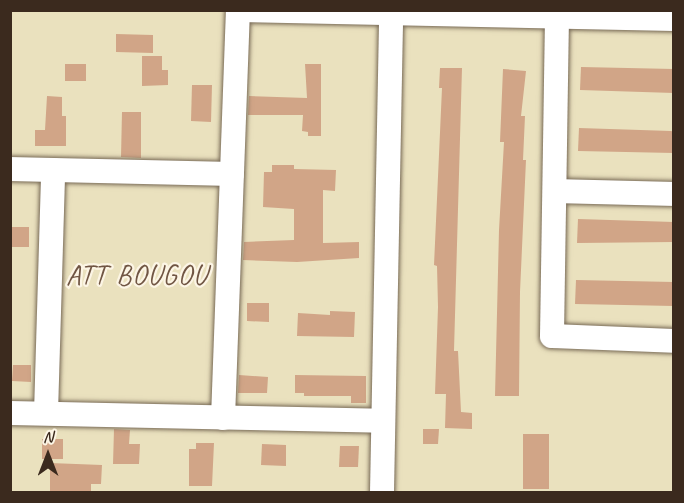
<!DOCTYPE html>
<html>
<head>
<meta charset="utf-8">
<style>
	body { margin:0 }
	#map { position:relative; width:684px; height:503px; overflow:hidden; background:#eae1be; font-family:Caveat,sans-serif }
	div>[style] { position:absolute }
	.building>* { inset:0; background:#d1a587 }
	.roads { filter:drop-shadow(0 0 2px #786a56) drop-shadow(0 0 2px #786a56) }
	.street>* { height:24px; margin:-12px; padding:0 12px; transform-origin:12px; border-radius:12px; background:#fff }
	span { translate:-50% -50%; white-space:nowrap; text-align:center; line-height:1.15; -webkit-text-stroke:4.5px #fcf5e5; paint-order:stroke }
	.quarter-label { font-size:28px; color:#705543; letter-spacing:1.5px }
	.frame { position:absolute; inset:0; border:12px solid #3b2a1e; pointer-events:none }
	.north { position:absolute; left:18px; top:425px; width:60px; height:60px; -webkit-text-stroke:4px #fcf5e5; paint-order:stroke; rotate:0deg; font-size:16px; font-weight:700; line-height:24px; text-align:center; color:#3b2a1e }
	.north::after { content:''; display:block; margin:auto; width:21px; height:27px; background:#3b2a1e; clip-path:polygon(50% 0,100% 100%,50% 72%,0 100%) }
</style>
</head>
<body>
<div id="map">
	<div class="building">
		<div style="clip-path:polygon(116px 34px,153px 35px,153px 53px,116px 52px)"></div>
		<div style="clip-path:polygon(142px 56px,162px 56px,162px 70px,168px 70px,168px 85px,142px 86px)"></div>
		<div style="clip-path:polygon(65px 64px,86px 64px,86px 81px,65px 81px)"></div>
		<div style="clip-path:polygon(305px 64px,321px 64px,321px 136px,308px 136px,308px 132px,302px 131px,303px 115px,248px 115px,249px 96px,307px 98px)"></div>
		<div style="clip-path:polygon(581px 67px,674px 69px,674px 93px,580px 90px)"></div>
		<div style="clip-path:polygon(440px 68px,462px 68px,454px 351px,458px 351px,461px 412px,472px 413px,472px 429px,445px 428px,446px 394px,435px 394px,438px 307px,437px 266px,434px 265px,442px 88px,439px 88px)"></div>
		<div style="clip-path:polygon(503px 69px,526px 71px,521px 116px,525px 116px,523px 160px,526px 160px,520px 292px,519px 396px,495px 396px,499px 230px,504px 142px,500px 142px)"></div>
		<div style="clip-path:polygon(192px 85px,212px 85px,211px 122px,191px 121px)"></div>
		<div style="clip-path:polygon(47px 96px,62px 97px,62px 116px,66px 116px,66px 146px,35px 146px,35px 130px,45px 130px)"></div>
		<div style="clip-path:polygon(122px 112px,141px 112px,141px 158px,121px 157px)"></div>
		<div style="clip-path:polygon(579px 128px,671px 131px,674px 132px,674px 153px,578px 151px)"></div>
		<div style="clip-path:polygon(272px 165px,294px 165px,294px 169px,336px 170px,335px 191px,323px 190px,323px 243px,359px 242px,359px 258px,297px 262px,243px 260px,244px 242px,294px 240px,294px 209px,263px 207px,264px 172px,272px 172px)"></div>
		<div style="clip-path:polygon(578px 219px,674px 222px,674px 242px,577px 243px)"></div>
		<div style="clip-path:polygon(10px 227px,29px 227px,29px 247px,10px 247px)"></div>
		<div style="clip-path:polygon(576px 280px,674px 282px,674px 306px,575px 304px)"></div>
		<div style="clip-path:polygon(247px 303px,269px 303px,269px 322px,247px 321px)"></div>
		<div style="clip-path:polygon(330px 311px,355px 312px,354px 337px,297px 336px,298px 313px,330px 315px)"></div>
		<div style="clip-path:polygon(13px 365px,31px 365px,31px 382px,12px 381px)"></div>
		<div style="clip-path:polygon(239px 375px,268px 377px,267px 393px,238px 393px)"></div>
		<div style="clip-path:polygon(295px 375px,366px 376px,366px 403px,351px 403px,351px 396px,304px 396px,304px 393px,295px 393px)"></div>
		<div style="clip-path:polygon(114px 429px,130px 430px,129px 444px,140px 444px,139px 464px,113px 464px)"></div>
		<div style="clip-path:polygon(423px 429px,439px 429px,438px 444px,423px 444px)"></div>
		<div style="clip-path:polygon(523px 434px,549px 434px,549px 489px,523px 489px)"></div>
		<div style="clip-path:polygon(42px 439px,63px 439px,63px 459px,42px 459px)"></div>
		<div style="clip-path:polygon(196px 443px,214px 443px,212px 486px,189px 486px,189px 449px,196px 449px)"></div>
		<div style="clip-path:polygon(262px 444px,286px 445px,286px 466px,261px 465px)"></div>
		<div style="clip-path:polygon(340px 446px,359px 446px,358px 467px,339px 467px)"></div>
		<div style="clip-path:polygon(50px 463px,102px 465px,101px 484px,91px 484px,91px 492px,50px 492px)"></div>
	</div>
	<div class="roads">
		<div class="street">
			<div style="left:239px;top:10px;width:435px;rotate:1.2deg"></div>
			<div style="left:557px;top:17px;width:319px;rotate:90.9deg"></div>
			<div style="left:552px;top:336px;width:122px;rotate:2.3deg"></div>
			<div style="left:10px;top:169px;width:222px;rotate:1.3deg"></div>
			<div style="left:555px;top:191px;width:119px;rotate:1.4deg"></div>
			<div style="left:10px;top:413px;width:372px;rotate:1.2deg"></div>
			<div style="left:46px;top:413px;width:243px;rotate:-88.3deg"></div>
			<div style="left:223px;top:418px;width:408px;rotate:-87.9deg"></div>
			<div style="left:382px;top:492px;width:479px;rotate:-88.9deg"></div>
		</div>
	</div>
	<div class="quarter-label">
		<span style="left:137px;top:275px">ATT BOUGOU</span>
	</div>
	<div class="frame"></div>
	<div class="north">N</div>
</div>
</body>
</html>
